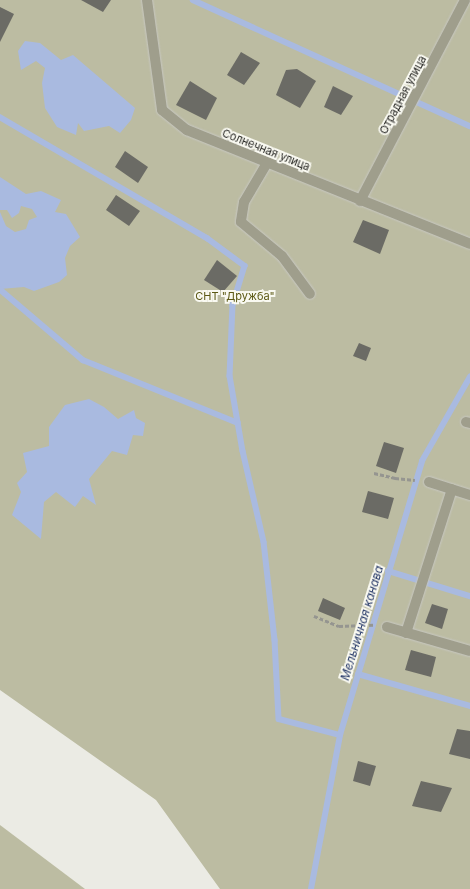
<!DOCTYPE html>
<html>
<head>
<meta charset="utf-8">
<style>
	body { margin:0 }
	#map { position:relative; width:470px; height:889px; overflow:hidden; background:#ebebe4; font-family:Inter,sans-serif }
	div>[style] { position:absolute }
	.green>* { inset:0; background:#bcbca2 }
	.water>* { inset:0; background:#a9bae0 }
	.stream>* { height:5.5px; margin:-2.75px; padding:0 2.75px; transform-origin:2.75px; border-radius:2.75px; background:#a9bae0 }
	.building>* { inset:0; background:#6b6b65 }
	.path>* { height:2.5px; margin-top:-1.25px; transform-origin:0; background:repeating-linear-gradient(90deg,#959590 0 4px,transparent 0 6px) }
	.roads { filter:drop-shadow(0 0 1px #c7c7c1) drop-shadow(0 0 1px #c7c7c1) }
	.minor>* { height:10px; margin:-5px; padding:0 5px; transform-origin:5px; border-radius:5px; background:#9f9e8c }
	span { translate:-50% -50%; white-space:nowrap; text-align:center; line-height:1.15; -webkit-text-stroke:4px #f9f9f1; paint-order:stroke }
	.street-label { font-size:11px; color:#242421 }
	.park-label { font-size:11px; color:#5c5915 }
	.water-label { font-size:12px; color:#243767; font-style:italic }
</style>
</head>
<body>
<div id="map">
	<div class="green">
		<div style="clip-path:polygon(0 0,470px 0,470px 889px,220px 889px,156px 800px,0 690px)"></div>
		<div style="clip-path:polygon(0 825px,85px 889px,0 889px)"></div>
	</div>
	<div class="water">
		<div style="clip-path:polygon(25px 41px,40px 43px,61px 60px,73px 55px,135px 108px,131px 120px,120px 133px,109px 126px,84px 131px,78px 123px,76px 135px,57px 127px,45px 108px,42px 83px,45px 68px,36px 61px,21px 70px,18px 51px)"></div>
		<div style="clip-path:polygon(0 177px,26px 194px,41px 191px,61px 200px,55px 212px,66px 214px,80px 237px,70px 246px,65px 258px,67px 275px,59px 282px,34px 291px,24px 287px,0 289px,0 212px,6px 226px,15px 232px,26px 229px,29px 220px,37px 217px,32px 209px,21px 206px,19px 213px,12px 218px,7px 210px,0 210px)"></div>
		<div style="clip-path:polygon(89px 399px,104px 407px,118px 419px,134px 410px,136px 418px,145px 423px,143px 436px,133px 435px,127px 455px,112px 451px,89px 479px,96px 505px,83px 496px,75px 507px,56px 492px,44px 502px,41px 539px,12px 515px,21px 492px,17px 483px,27px 472px,23px 453px,49px 446px,49px 427px,65px 405px)"></div>
	</div>
	<div class="stream">
		<div style="left:193px;top:0;width:304px;rotate:24.5deg"></div>
		<div style="left:0;top:117px;width:240px;rotate:30.3deg"></div>
		<div style="left:207px;top:238px;width:47px;rotate:36.4deg"></div>
		<div style="left:245px;top:266px;width:41px;rotate:107.1deg"></div>
		<div style="left:233px;top:305px;width:71px;rotate:92.4deg"></div>
		<div style="left:230px;top:376px;width:76px;rotate:80.2deg"></div>
		<div style="left:243px;top:451px;width:93px;rotate:77deg"></div>
		<div style="left:264px;top:542px;width:99px;rotate:83.6deg"></div>
		<div style="left:275px;top:640px;width:79px;rotate:87.1deg"></div>
		<div style="left:279px;top:719px;width:63px;rotate:14.7deg"></div>
		<div style="left:1px;top:290px;width:108px;rotate:40.5deg"></div>
		<div style="left:83px;top:360px;width:167px;rotate:22.1deg"></div>
		<div style="left:388px;top:571px;width:86px;rotate:17deg"></div>
		<div style="left:358px;top:674px;width:116px;rotate:15.9deg"></div>
		<div style="left:311px;top:889px;width:157px;rotate:-79.3deg"></div>
		<div style="left:340px;top:735px;width:286px;rotate:-73.3deg"></div>
		<div style="left:422px;top:461px;width:97px;rotate:-60.3deg"></div>
	</div>
	<div class="building">
		<div style="clip-path:polygon(81px 0,111px 0,103px 12px)"></div>
		<div style="clip-path:polygon(0 7px,14px 14px,0 42px)"></div>
		<div style="clip-path:polygon(241px 52px,260px 63px,244px 85px,227px 75px)"></div>
		<div style="clip-path:polygon(297px 69px,316px 81px,300px 108px,276px 95px,286px 70px)"></div>
		<div style="clip-path:polygon(190px 81px,217px 98px,206px 120px,176px 105px)"></div>
		<div style="clip-path:polygon(333px 86px,353px 96px,341px 115px,324px 107px)"></div>
		<div style="clip-path:polygon(125px 151px,148px 167px,138px 183px,115px 167px)"></div>
		<div style="clip-path:polygon(116px 195px,140px 211px,129px 226px,106px 210px)"></div>
		<div style="clip-path:polygon(363px 220px,389px 230px,380px 254px,353px 242px)"></div>
		<div style="clip-path:polygon(217px 260px,237px 276px,223px 292px,204px 280px)"></div>
		<div style="clip-path:polygon(359px 343px,371px 348px,366px 361px,353px 356px)"></div>
		<div style="clip-path:polygon(384px 442px,404px 448px,396px 473px,376px 466px)"></div>
		<div style="clip-path:polygon(368px 491px,394px 498px,388px 519px,362px 512px)"></div>
		<div style="clip-path:polygon(323px 598px,345px 608px,340px 620px,318px 611px)"></div>
		<div style="clip-path:polygon(432px 604px,448px 609px,442px 629px,425px 623px)"></div>
		<div style="clip-path:polygon(411px 650px,436px 657px,431px 677px,405px 670px)"></div>
		<div style="clip-path:polygon(457px 729px,470px 731px,470px 759px,449px 754px)"></div>
		<div style="clip-path:polygon(358px 761px,376px 766px,370px 786px,353px 781px)"></div>
		<div style="clip-path:polygon(421px 781px,452px 788px,441px 812px,412px 806px)"></div>
	</div>
	<div class="path">
		<div style="left:374px;top:473px;width:22px;rotate:13deg"></div>
		<div style="left:395px;top:478px;width:20px;rotate:6deg"></div>
		<div style="left:314px;top:616px;width:27px;rotate:22deg"></div>
		<div style="left:339px;top:626px;width:34px;rotate:-2deg"></div>
	</div>
	<div class="roads">
		<div class="minor">
			<div style="left:147px;top:0;width:111px;rotate:82.2deg"></div>
			<div style="left:162px;top:110px;width:32px;rotate:39deg"></div>
			<div style="left:187px;top:130px;width:305px;rotate:21.9deg"></div>
			<div style="left:267px;top:163px;width:45px;rotate:120.5deg"></div>
			<div style="left:244px;top:202px;width:20px;rotate:99deg"></div>
			<div style="left:241px;top:222px;width:53px;rotate:39.7deg"></div>
			<div style="left:282px;top:256px;width:47px;rotate:53.6deg"></div>
			<div style="left:360px;top:201px;width:227px;rotate:-62.4deg"></div>
			<div style="left:466px;top:422px;width:4px;rotate:14deg"></div>
			<div style="left:429px;top:482px;width:43px;rotate:17.6deg"></div>
			<div style="left:387px;top:627px;width:86px;rotate:16.1deg"></div>
			<div style="left:406px;top:633px;width:151px;rotate:-72.3deg"></div>
		</div>
	</div>
	<div class="street-label">
		<span style="left:403px;top:95px;rotate:-62deg">Отрадная улица</span>
		<span style="left:266px;top:150px;rotate:22deg">Солнечная улица</span>
	</div>
	<div class="park-label">
		<span style="left:235px;top:296px">СНТ "Дружба"</span>
	</div>
	<div class="water-label">
		<span style="left:362px;top:623px;rotate:-73deg">Мельничная канава</span>
	</div>
</div>
</body>
</html>
